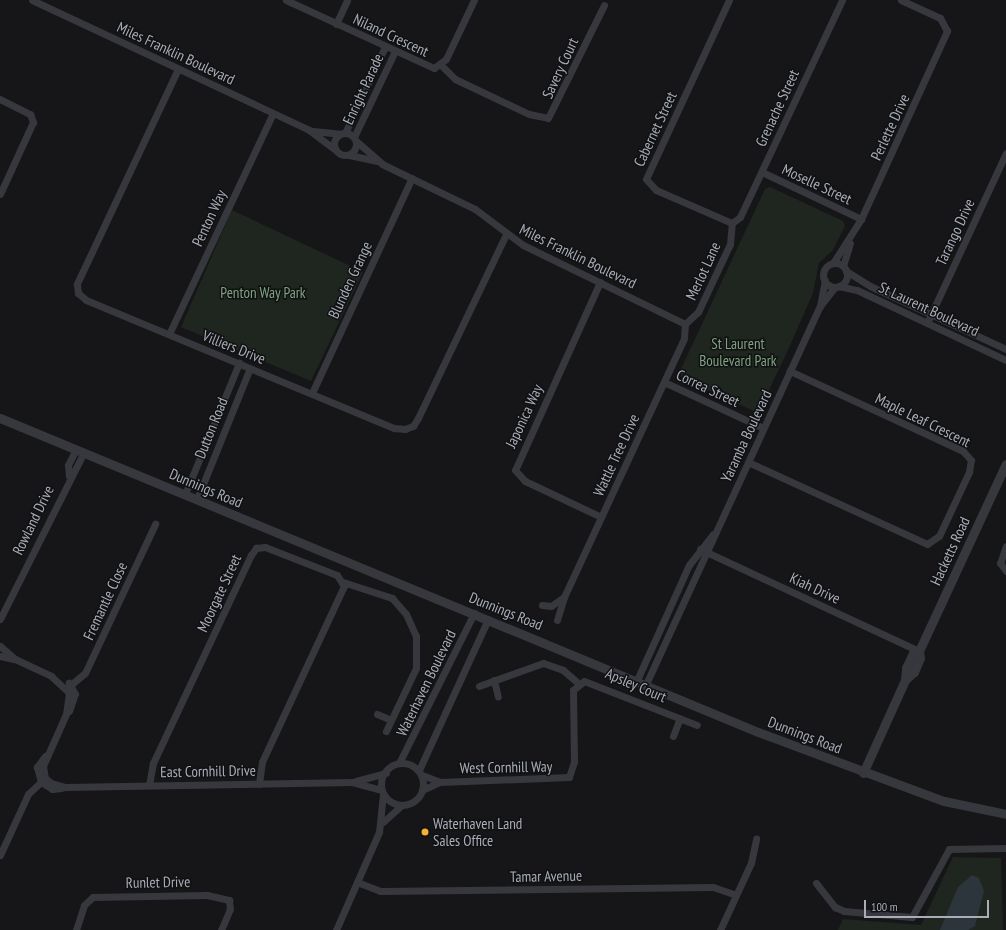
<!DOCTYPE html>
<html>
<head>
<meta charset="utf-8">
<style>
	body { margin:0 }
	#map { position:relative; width:1006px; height:930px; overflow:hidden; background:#161618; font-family:"PT Sans Narrow",sans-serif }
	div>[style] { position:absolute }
	.green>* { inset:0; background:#1e261f }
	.water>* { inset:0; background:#2c353c }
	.minor>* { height:7px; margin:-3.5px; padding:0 3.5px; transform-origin:3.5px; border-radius:3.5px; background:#37383d }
	.minor>.ring { margin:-3.5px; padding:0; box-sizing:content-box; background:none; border:7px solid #37383d; border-radius:50% }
	.tertiary>* { height:9px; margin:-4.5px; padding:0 4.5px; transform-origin:4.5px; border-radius:4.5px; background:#37383d }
	.dots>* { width:11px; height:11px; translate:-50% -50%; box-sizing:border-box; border:2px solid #111113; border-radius:50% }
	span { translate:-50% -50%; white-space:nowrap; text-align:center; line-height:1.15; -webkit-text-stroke:3px #111113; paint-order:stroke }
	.street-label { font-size:15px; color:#a8adb8 }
	.park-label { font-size:15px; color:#7fa381 }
	.poi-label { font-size:15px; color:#a8adb8 }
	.left { translate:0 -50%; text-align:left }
	.scale { position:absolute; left:864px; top:900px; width:125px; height:18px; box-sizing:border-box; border:2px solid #a8adb8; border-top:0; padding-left:5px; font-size:12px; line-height:14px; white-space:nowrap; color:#a8adb8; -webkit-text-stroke:3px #111113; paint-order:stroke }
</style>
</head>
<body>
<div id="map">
	<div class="green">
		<div style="clip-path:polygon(770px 187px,843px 221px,845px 226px,833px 250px,819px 263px,813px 293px,788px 350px,760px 409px,754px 411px,682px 378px,680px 371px,765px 189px)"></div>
		<div style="clip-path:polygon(232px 210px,363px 272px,311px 381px,181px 327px)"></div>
		<div style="clip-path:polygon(953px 857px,1001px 858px,1003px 930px,838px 930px,843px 919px,921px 925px)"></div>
	</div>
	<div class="water">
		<div style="clip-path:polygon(972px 875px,979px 878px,984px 891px,975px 926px,968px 930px,940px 930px,958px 887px)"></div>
	</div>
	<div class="minor">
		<div style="left:32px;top:0;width:306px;rotate:25.1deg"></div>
		<div style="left:309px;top:130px;width:31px;rotate:37deg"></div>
		<div style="left:286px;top:0;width:163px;rotate:24.7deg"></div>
		<div style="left:434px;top:68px;width:15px;rotate:-37deg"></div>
		<div style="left:446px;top:59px;width:65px;rotate:-64.6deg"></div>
		<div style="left:729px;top:0;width:197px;rotate:114.9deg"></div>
		<div style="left:646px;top:179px;width:15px;rotate:48deg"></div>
		<div style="left:656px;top:190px;width:83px;rotate:23.5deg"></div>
		<div style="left:336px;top:24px;width:26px;rotate:-65deg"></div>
		<div style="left:441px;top:65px;width:20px;rotate:45deg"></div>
		<div style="left:455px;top:79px;width:82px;rotate:25.3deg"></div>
		<div style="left:529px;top:114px;width:19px;rotate:12deg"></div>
		<div style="left:548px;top:118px;width:126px;rotate:-63.6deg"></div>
		<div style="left:178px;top:69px;width:238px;rotate:115.2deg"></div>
		<div style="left:77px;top:284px;width:9px;rotate:84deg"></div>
		<div style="left:78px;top:293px;width:11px;rotate:41deg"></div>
		<div style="left:86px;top:300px;width:334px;rotate:22.6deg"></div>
		<div style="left:394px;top:428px;width:11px;rotate:5deg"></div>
		<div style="left:405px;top:429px;width:9px;rotate:-21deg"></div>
		<div style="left:413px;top:426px;width:9px;rotate:-58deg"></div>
		<div style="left:418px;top:418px;width:204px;rotate:-64.4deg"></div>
		<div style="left:0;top:99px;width:34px;rotate:27deg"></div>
		<div style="left:30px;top:114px;width:9px;rotate:69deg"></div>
		<div style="left:33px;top:122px;width:79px;rotate:114.6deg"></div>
		<div style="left:313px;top:131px;width:27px;rotate:6deg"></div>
		<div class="ring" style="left:334px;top:133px;width:15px;height:15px"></div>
		<div style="left:345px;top:133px;width:95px;rotate:-65.1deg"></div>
		<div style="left:354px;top:137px;width:95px;rotate:-64.5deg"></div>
		<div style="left:356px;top:141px;width:35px;rotate:41deg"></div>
		<div style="left:382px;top:164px;width:103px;rotate:25.8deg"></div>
		<div style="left:475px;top:209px;width:60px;rotate:36.9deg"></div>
		<div style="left:523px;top:245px;width:180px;rotate:26deg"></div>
		<div style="left:349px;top:155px;width:30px;rotate:12deg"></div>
		<div style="left:762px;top:172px;width:110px;rotate:25.4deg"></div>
		<div style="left:732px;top:223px;width:10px;rotate:-37deg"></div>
		<div style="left:740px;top:217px;width:240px;rotate:-64.8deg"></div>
		<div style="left:833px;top:263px;width:52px;rotate:-57.5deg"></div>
		<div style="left:861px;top:219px;width:207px;rotate:-65.4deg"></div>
		<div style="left:947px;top:31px;width:15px;rotate:-118deg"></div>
		<div style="left:940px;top:18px;width:43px;rotate:-155.2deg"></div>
		<div class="ring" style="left:823px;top:263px;width:17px;height:17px"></div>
		<div style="left:843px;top:266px;width:24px;rotate:-73deg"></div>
		<div style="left:846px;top:271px;width:28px;rotate:32deg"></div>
		<div style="left:870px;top:286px;width:150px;rotate:24.9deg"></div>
		<div style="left:600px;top:282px;width:206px;rotate:114.3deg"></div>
		<div style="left:515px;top:470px;width:15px;rotate:48deg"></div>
		<div style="left:525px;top:481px;width:84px;rotate:25.3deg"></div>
		<div style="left:839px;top:286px;width:18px;rotate:13deg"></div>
		<div style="left:857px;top:290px;width:165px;rotate:25.2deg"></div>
		<div style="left:820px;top:306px;width:26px;rotate:-79deg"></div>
		<div style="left:927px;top:323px;width:187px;rotate:-65.1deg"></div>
		<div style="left:685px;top:324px;width:18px;rotate:-43deg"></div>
		<div style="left:698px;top:312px;width:75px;rotate:-64.8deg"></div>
		<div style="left:730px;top:244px;width:21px;rotate:-85deg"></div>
		<div style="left:169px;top:334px;width:244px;rotate:-64.8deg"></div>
		<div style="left:664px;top:382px;width:109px;rotate:24.9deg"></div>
		<div style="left:312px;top:393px;width:237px;rotate:-65.1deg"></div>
		<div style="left:748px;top:462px;width:197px;rotate:24.6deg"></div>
		<div style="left:927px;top:544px;width:14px;rotate:-34deg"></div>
		<div style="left:939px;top:536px;width:71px;rotate:-64.9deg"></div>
		<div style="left:969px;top:472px;width:12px;rotate:-81deg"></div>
		<div style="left:971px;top:460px;width:12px;rotate:-132deg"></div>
		<div style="left:963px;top:451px;width:191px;rotate:-155.2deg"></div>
		<div style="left:69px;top:476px;width:11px;rotate:-95deg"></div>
		<div style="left:68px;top:465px;width:18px;rotate:-63deg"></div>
		<div style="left:185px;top:494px;width:142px;rotate:-67.6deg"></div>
		<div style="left:197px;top:499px;width:141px;rotate:-68deg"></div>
		<div style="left:1006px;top:546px;width:18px;rotate:109deg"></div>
		<div style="left:1000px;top:563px;width:10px;rotate:53deg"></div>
		<div style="left:700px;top:549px;width:242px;rotate:25deg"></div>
		<div style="left:343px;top:582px;width:52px;rotate:18.1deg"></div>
		<div style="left:392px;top:598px;width:21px;rotate:49deg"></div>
		<div style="left:406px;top:614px;width:24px;rotate:66deg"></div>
		<div style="left:416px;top:636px;width:32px;rotate:90deg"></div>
		<div style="left:416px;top:668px;width:70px;rotate:115.5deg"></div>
		<div style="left:542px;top:605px;width:9px;rotate:6deg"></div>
		<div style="left:551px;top:606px;width:16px;rotate:-35deg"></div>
		<div style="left:0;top:619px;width:187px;rotate:-63.3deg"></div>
		<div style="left:557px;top:620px;width:24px;rotate:-73deg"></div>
		<div style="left:564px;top:597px;width:285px;rotate:-65.1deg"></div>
		<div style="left:684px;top:338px;width:14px;rotate:-86deg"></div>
		<div style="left:0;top:646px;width:20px;rotate:41deg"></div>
		<div style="left:15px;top:659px;width:40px;rotate:25deg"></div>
		<div style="left:51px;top:676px;width:25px;rotate:43deg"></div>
		<div style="left:69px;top:693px;width:21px;rotate:98deg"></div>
		<div style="left:66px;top:714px;width:57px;rotate:113.9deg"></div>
		<div style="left:43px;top:766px;width:12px;rotate:81deg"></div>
		<div style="left:45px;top:778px;width:8px;rotate:40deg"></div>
		<div style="left:51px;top:783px;width:15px;rotate:16deg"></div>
		<div style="left:65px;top:787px;width:287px;rotate:-1deg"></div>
		<div style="left:352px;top:782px;width:30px;rotate:15deg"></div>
		<div style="left:0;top:656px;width:13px;rotate:13deg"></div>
		<div style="left:494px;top:680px;width:17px;rotate:77deg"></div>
		<div style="left:637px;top:680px;width:126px;rotate:-65.7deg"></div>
		<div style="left:689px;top:565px;width:39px;rotate:-52deg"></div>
		<div style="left:646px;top:684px;width:416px;rotate:-65.3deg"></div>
		<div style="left:820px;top:306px;width:24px;rotate:-52deg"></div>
		<div style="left:479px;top:686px;width:68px;rotate:-19.8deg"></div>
		<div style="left:543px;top:663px;width:21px;rotate:19deg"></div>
		<div style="left:563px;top:670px;width:20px;rotate:41deg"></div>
		<div style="left:67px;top:688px;width:23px;rotate:-40deg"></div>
		<div style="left:85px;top:673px;width:165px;rotate:-64.8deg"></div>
		<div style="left:69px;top:711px;width:18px;rotate:-71deg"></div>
		<div style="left:75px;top:694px;width:13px;rotate:-119deg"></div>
		<div style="left:377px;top:714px;width:15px;rotate:23deg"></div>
		<div style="left:673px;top:736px;width:19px;rotate:-69deg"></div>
		<div style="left:45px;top:756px;width:14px;rotate:126deg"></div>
		<div style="left:37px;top:767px;width:16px;rotate:75deg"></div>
		<div style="left:41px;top:782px;width:13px;rotate:32deg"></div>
		<div style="left:52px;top:789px;width:9px;rotate:-6deg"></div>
		<div style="left:399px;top:763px;width:168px;rotate:-63.4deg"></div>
		<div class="ring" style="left:381px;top:763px;width:35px;height:35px"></div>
		<div style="left:419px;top:770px;width:166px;rotate:-65.4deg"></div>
		<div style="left:422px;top:775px;width:19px;rotate:21deg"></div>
		<div style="left:356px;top:781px;width:31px;rotate:-15deg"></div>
		<div style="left:149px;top:785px;width:22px;rotate:-80deg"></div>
		<div style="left:153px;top:763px;width:230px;rotate:-64.8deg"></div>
		<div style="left:251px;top:555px;width:9px;rotate:-54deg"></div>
		<div style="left:256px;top:548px;width:9px;rotate:-6deg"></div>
		<div style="left:265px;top:547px;width:77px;rotate:21.3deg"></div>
		<div style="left:337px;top:575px;width:13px;rotate:58deg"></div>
		<div style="left:344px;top:586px;width:194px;rotate:115deg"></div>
		<div style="left:262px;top:762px;width:22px;rotate:98deg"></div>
		<div style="left:422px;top:790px;width:20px;rotate:-24deg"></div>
		<div style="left:440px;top:782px;width:129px;rotate:-2.2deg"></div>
		<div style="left:569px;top:777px;width:16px;rotate:-72deg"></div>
		<div style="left:574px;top:762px;width:72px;rotate:-90.8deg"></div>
		<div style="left:573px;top:690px;width:14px;rotate:-39deg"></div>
		<div style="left:584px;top:681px;width:121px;rotate:21.3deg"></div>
		<div style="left:383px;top:822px;width:25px;rotate:-42deg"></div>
		<div style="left:0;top:855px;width:67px;rotate:-65.3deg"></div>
		<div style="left:28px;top:794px;width:23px;rotate:-43deg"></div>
		<div style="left:357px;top:882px;width:25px;rotate:21deg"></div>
		<div style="left:380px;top:891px;width:333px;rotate:-0.7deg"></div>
		<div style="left:713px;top:887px;width:24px;rotate:19deg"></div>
		<div style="left:816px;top:883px;width:31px;rotate:52deg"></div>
		<div style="left:835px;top:907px;width:10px;rotate:24deg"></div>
		<div style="left:844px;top:911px;width:68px;rotate:5deg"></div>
		<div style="left:912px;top:917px;width:77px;rotate:-61.4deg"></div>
		<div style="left:949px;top:849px;width:57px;rotate:-1deg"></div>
		<div style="left:76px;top:930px;width:26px;rotate:-72deg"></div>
		<div style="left:84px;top:905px;width:12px;rotate:-42deg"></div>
		<div style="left:93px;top:897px;width:114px;rotate:-1deg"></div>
		<div style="left:207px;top:895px;width:23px;rotate:13deg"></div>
		<div style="left:229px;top:900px;width:9px;rotate:84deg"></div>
		<div style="left:230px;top:909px;width:23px;rotate:113deg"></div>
		<div style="left:336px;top:930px;width:107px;rotate:-66.3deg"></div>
		<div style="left:379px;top:832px;width:36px;rotate:-84deg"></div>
		<div style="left:720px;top:930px;width:74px;rotate:-65.2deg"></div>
		<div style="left:751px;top:863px;width:25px;rotate:-78deg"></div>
	</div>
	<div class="tertiary">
		<div style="left:0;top:418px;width:820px;rotate:22.5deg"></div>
		<div style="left:758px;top:732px;width:198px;rotate:20.4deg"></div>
		<div style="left:944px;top:801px;width:63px;rotate:11.8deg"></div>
		<div style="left:905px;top:680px;width:12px;rotate:-42deg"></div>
		<div style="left:914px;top:672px;width:15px;rotate:-67deg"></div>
		<div style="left:920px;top:658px;width:7px;rotate:-98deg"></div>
		<div style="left:919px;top:651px;width:206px;rotate:-65.1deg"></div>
		<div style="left:863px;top:773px;width:102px;rotate:-65.7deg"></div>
		<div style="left:905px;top:680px;width:12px;rotate:-85deg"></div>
		<div style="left:906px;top:668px;width:17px;rotate:-65deg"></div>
		<div style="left:913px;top:653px;width:6px;rotate:-18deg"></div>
	</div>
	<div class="dots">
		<div style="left:425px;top:832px;background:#f2b134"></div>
	</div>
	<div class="street-label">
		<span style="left:391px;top:35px;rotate:25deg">Niland Crescent</span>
		<span style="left:176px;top:53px;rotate:25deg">Miles Franklin Boulevard</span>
		<span style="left:560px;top:68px;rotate:-65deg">Savery Court</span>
		<span style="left:363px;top:89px;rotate:-65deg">Enright Parade</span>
		<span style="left:777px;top:108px;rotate:-65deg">Grenache Street</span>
		<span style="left:890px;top:127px;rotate:-65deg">Perlette Drive</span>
		<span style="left:655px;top:129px;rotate:-65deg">Cabernet Street</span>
		<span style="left:817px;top:184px;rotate:25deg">Moselle Street</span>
		<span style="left:209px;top:218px;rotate:-65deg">Penton Way</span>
		<span style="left:955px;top:232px;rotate:-65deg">Tarango Drive</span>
		<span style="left:578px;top:256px;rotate:26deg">Miles Franklin Boulevard</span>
		<span style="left:703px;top:271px;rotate:-65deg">Merlot Lane</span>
		<span style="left:350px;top:280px;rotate:-65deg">Blunden Grange</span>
		<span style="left:929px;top:309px;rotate:25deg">St Laurent Boulevard</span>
		<span style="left:234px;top:347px;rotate:22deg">Villiers Drive</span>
		<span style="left:708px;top:388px;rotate:25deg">Correa Street</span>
		<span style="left:524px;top:416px;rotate:-65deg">Japonica Way</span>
		<span style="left:923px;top:420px;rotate:26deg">Maple Leaf Crescent</span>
		<span style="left:211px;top:428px;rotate:-68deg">Dutton Road</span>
		<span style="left:746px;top:436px;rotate:-65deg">Yaramba Boulevard</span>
		<span style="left:616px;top:455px;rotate:-65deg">Wattle Tree Drive</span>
		<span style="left:206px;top:488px;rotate:23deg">Dunnings Road</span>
		<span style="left:33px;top:520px;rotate:-64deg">Rowland Drive</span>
		<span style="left:950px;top:551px;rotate:-65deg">Hacketts Road</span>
		<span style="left:815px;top:588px;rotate:25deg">Kiah Drive</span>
		<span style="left:219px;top:593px;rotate:-65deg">Moorgate Street</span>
		<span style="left:105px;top:601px;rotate:-65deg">Fremantle Close</span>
		<span style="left:506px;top:611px;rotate:22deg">Dunnings Road</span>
		<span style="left:426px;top:683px;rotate:-64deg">Waterhaven Boulevard</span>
		<span style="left:636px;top:685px;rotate:23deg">Apsley Court</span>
		<span style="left:805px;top:735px;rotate:21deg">Dunnings Road</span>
		<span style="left:506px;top:767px;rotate:-1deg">West Cornhill Way</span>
		<span style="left:208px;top:771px;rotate:-1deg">East Cornhill Drive</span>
		<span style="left:546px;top:876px;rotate:-1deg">Tamar Avenue</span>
		<span style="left:158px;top:882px;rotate:-1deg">Runlet Drive</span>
	</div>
	<div class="park-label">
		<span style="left:263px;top:293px">Penton Way Park</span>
		<span style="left:738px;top:352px">St Laurent<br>Boulevard Park</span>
	</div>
	<div class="poi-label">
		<span class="left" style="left:433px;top:832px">Waterhaven Land<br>Sales Office</span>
	</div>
	<div class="scale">100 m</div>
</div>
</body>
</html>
